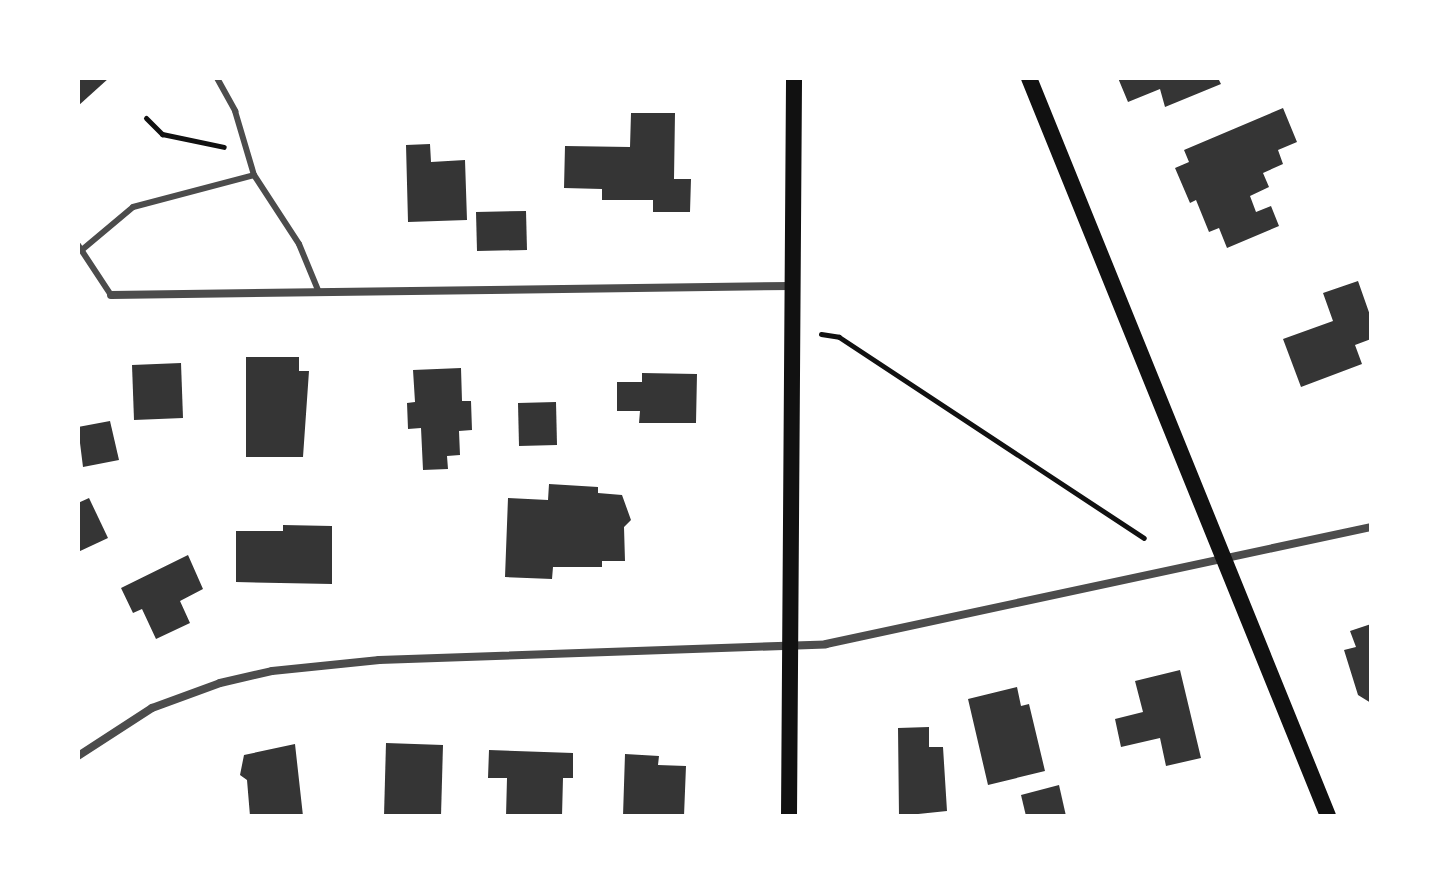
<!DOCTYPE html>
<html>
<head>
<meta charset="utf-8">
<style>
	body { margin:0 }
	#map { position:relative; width:1449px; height:894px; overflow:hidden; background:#fff; font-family:"Roboto Condensed",sans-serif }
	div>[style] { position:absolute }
	.building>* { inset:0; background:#353535 }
	.path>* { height:5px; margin:-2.5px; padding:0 2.5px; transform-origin:2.5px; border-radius:2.5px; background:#111 }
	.service>* { height:6px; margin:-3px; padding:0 3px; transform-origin:3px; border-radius:3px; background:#4c4c4c }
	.minor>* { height:8px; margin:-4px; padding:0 4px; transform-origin:4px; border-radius:4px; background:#4c4c4c }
	.secondary>* { height:16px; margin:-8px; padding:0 8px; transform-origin:8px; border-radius:8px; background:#111 }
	span { translate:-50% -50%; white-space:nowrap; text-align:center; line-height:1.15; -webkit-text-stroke:8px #fff; paint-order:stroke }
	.frame { position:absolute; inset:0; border:80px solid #fff; pointer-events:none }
</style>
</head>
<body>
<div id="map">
	<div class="building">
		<div style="clip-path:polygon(78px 78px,109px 78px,78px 106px)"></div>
		<div style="clip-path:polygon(1118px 78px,1218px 78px,1221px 84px,1165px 107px,1160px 89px,1128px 102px)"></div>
		<div style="clip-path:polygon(1283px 108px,1297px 142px,1278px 150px,1283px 164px,1263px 173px,1269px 187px,1250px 196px,1256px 212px,1271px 206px,1279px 226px,1227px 248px,1219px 228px,1209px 232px,1196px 200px,1190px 203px,1175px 168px,1189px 162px,1184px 150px)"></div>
		<div style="clip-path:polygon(631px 113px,675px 113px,674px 179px,691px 179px,690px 212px,653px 212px,653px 200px,602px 200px,602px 189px,564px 188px,565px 146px,630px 147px)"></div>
		<div style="clip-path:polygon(430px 144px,431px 162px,465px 160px,467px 220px,408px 222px,406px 145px)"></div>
		<div style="clip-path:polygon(526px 211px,527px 250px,477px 251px,476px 212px)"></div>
		<div style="clip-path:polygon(1358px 281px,1371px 318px,1371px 339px,1355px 345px,1362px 364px,1301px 387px,1283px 339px,1333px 321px,1323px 293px)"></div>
		<div style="clip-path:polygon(246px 357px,299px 357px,299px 371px,309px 371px,303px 457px,246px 457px)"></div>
		<div style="clip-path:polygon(181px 363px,183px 418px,134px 420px,132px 365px)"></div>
		<div style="clip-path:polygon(461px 368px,462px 401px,471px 401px,472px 430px,459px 431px,460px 455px,447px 456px,448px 469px,423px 470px,421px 428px,408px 429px,407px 403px,415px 402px,413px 370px)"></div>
		<div style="clip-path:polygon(642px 373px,697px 374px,696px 423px,639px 423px,640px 411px,617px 411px,617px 382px,642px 382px)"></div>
		<div style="clip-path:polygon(556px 402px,557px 445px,519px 446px,518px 403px)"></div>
		<div style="clip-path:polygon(110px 421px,119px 460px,83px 467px,78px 427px)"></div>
		<div style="clip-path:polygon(549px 484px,598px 487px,598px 493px,622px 495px,631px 520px,624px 527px,625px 561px,602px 561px,602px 567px,553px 567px,552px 579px,505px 577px,508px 498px,548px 500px)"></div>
		<div style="clip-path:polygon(89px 498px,108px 538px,78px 552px,78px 503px)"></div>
		<div style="clip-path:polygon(283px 525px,332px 526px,332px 584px,236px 582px,236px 531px,283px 531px)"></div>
		<div style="clip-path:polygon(188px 555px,203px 589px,180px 601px,190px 623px,156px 639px,142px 609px,133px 613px,121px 588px)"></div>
		<div style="clip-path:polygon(1371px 624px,1371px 703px,1358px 695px,1344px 650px,1356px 647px,1350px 631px)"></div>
		<div style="clip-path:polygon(1180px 670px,1201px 758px,1166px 766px,1160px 738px,1121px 747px,1115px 719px,1143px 712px,1135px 681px)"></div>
		<div style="clip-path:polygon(1017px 687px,1021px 706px,1029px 704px,1045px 771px,988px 785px,968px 699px)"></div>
		<div style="clip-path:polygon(929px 727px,929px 747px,943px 747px,947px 811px,899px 816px,898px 728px)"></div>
		<div style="clip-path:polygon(386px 743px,443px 745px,441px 816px,384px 816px)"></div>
		<div style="clip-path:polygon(295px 744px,303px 816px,250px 816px,247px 780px,240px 775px,244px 755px)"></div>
		<div style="clip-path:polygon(489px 750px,573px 753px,573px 778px,563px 778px,562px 816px,506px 816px,507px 778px,488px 778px)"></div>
		<div style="clip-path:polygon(625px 754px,659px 756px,658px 765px,686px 766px,684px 816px,623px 816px)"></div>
		<div style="clip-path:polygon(1059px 785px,1066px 816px,1026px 816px,1021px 795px)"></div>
	</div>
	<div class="path">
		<div style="left:146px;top:118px;width:23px;rotate:45deg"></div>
		<div style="left:162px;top:134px;width:63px;rotate:11.8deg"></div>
		<div style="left:821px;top:334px;width:18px;rotate:9deg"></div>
		<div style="left:839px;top:337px;width:365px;rotate:33.4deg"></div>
	</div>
	<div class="service">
		<div style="left:217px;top:78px;width:38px;rotate:61deg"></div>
		<div style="left:235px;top:111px;width:67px;rotate:73.5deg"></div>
		<div style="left:254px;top:175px;width:82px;rotate:56.9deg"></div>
		<div style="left:299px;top:244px;width:50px;rotate:67.6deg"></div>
		<div style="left:78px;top:245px;width:60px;rotate:56.6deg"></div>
		<div style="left:83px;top:249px;width:65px;rotate:-40deg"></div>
		<div style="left:133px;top:207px;width:125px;rotate:-14.8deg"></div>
	</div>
	<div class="minor">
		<div style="left:111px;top:295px;width:681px;rotate:-0.76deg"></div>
		<div style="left:78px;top:756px;width:88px;rotate:-33deg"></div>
		<div style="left:152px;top:708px;width:72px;rotate:-20.2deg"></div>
		<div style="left:220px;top:683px;width:53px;rotate:-13deg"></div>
		<div style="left:272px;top:671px;width:108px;rotate:-5.9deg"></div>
		<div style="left:379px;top:660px;width:447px;rotate:-2deg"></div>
		<div style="left:826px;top:644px;width:557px;rotate:-12.12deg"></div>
	</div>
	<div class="secondary">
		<div style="left:1029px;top:78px;width:796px;rotate:67.94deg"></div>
		<div style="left:789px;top:816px;width:738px;rotate:-89.61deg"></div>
	</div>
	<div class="frame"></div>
</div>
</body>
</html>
